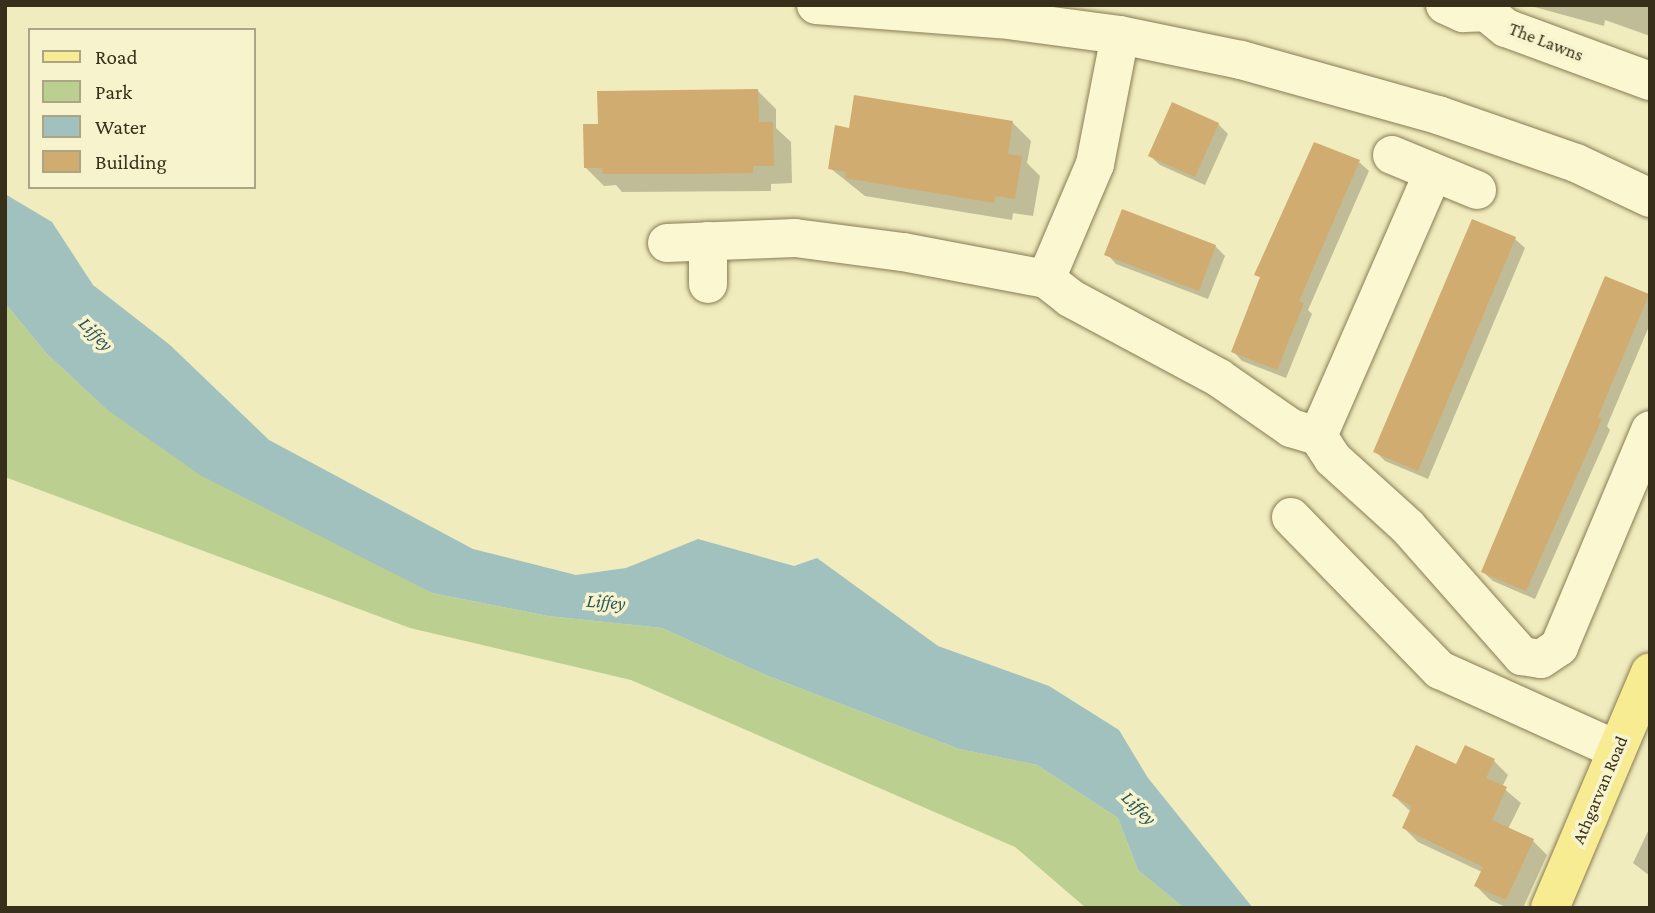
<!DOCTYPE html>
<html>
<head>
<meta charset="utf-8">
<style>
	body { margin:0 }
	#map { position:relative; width:1655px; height:913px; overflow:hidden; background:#f0ecbd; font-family:"Crimson Pro",serif }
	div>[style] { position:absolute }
	.green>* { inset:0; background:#bbcf91 }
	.water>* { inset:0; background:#a1c1bf }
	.shadow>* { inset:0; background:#0003 }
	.building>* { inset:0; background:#d1ac70 }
	.roads { filter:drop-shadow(0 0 2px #897c55) drop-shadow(0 0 2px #897c55) }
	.minor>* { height:38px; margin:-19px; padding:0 19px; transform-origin:19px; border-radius:19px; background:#fbf7d1 }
	.major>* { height:38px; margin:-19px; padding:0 19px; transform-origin:19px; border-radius:19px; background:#f7ec91 }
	span { translate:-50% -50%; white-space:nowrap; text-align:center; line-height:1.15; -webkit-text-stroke:7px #f7f4cd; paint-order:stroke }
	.street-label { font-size:18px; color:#382f1b }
	.water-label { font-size:19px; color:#295259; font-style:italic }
	.frame { position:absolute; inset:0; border:7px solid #382f1b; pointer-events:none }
	.legend { position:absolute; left:28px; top:28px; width:228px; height:161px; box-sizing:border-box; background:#f7f4cd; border:2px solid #aba586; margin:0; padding:9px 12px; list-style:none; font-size:21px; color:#382f1b }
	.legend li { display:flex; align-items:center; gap:14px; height:35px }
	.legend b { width:35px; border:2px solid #aba586 }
</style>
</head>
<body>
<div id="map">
	<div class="green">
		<div style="clip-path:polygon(5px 303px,46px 353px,106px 409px,432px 593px,548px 616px,662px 628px,768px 676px,959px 749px,1037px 765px,1118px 818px,1138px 870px,1184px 908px,1086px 908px,1015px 847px,631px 680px,410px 628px,5px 477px)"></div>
	</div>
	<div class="water">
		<div style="clip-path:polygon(5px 194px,52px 222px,93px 285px,170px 345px,269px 440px,473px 549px,576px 575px,626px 568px,698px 539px,794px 566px,817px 558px,938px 646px,1049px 686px,1119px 730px,1148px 778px,1253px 908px,1184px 908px,1138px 870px,1118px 818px,1037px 765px,959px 749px,768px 676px,662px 628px,548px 616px,432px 593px,200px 475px,106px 409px,46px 353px,5px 303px)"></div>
	</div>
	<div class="shadow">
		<div style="clip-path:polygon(1527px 5px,1650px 5px,1650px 36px,1605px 20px,1604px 26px)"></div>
		<div style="clip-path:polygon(758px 91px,776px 109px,776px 128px,791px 142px,792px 183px,771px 184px,771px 191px,622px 192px,616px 185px,604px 186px,585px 167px,599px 126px)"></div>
		<div style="clip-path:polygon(1012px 122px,1031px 141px,1027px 163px,1040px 176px,1033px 216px,1013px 213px,1012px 220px,865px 196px,830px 168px,850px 130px)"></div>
		<div style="clip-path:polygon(1218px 124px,1228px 134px,1205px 185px,1160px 165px,1150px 156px)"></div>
		<div style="clip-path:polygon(1315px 144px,1359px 162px,1369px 171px,1308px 310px,1312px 314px,1286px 378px,1242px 361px,1233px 351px,1262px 279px,1256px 274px)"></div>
		<div style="clip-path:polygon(1515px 239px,1525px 248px,1428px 479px,1385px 461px,1376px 452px)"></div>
		<div style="clip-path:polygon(1215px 246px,1225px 256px,1208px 299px,1116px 264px,1107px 254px)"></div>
		<div style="clip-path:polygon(1648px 296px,1650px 324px,1607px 426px,1610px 430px,1535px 599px,1493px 581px,1483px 572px)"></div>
		<div style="clip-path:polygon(1494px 761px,1508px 775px,1502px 787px,1521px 803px,1508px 829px,1533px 841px,1547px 855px,1523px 908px,1508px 908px,1490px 900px,1476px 886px,1482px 872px,1418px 842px,1404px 828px,1411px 812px,1394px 796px,1457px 766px)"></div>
		<div style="clip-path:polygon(1650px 827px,1650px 876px,1633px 863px)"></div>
	</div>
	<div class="building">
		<div style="clip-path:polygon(758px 89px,759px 122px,773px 122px,774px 166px,753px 166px,753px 173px,691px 174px,602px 174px,603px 168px,584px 168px,583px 124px,598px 124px,597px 91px)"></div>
		<div style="clip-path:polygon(854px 95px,1013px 121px,1008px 154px,1022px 156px,1015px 199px,995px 196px,994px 203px,845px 178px,846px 172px,828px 169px,835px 125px,849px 128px)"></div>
		<div style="clip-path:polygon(1172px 102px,1219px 123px,1195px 177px,1148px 156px)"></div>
		<div style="clip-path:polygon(1314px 142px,1360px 160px,1299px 301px,1304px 303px,1277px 370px,1231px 352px,1260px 277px,1254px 275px)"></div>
		<div style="clip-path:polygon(1122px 209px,1216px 245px,1199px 291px,1104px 255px)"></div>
		<div style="clip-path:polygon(1472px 219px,1516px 237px,1418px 471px,1373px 452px)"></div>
		<div style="clip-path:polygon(1605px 276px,1649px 294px,1598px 417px,1602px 419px,1526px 591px,1481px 572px)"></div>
		<div style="clip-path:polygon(1416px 745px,1456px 764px,1465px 745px,1495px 759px,1486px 778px,1507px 787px,1492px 820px,1534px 839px,1506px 900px,1474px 886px,1483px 867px,1402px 828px,1412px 806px,1392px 796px)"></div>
	</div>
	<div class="roads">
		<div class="minor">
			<div style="left:816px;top:5px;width:185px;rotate:4.4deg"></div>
			<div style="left:1000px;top:19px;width:121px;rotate:7.6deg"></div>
			<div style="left:1120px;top:35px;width:124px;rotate:11.7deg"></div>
			<div style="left:1241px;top:60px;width:205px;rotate:15.6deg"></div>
			<div style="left:1438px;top:115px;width:146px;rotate:19.2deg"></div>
			<div style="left:1576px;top:163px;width:82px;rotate:25.3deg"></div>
			<div style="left:1445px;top:5px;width:20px;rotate:24deg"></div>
			<div style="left:1463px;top:13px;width:23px;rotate:-2deg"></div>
			<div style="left:1486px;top:12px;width:26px;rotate:39deg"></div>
			<div style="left:1506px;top:28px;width:153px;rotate:20.2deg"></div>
			<div style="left:1392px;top:155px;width:92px;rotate:22.4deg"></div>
			<div style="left:708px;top:241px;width:43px;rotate:90deg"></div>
			<div style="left:667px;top:243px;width:128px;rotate:-2.2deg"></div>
			<div style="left:795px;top:238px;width:109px;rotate:7.4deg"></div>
			<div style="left:903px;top:252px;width:146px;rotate:10.7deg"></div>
			<div style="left:1046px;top:279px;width:31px;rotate:38deg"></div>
			<div style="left:1070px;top:298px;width:169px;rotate:28.2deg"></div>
			<div style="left:1219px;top:378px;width:88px;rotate:34.8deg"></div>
			<div style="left:1291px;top:428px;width:28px;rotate:17deg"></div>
			<div style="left:1318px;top:436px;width:27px;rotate:57deg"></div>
			<div style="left:1333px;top:459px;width:100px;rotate:42.2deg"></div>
			<div style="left:1407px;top:526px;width:174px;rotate:48.5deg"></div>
			<div style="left:1522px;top:656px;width:19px;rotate:9deg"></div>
			<div style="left:1541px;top:659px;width:22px;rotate:-34deg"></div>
			<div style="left:1559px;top:647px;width:235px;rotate:-67.2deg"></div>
			<div style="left:1046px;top:279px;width:125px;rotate:-66.9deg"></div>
			<div style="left:1095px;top:164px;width:131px;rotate:-79deg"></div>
			<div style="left:1318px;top:436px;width:287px;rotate:-66.4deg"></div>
			<div style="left:1291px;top:517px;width:214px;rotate:45.8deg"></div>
			<div style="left:1440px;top:670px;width:194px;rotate:24.3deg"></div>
		</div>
		<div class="major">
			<div style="left:1550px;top:908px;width:256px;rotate:-67deg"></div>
		</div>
	</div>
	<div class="street-label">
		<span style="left:1546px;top:42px;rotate:21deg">The Lawns</span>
		<span style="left:1600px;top:790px;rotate:-67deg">Athgarvan Road</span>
	</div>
	<div class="water-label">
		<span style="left:96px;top:334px;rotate:45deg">Liffey</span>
		<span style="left:606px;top:602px;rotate:4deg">Liffey</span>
		<span style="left:1139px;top:808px;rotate:44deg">Liffey</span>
	</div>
	<div class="frame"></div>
	<ul class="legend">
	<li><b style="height:9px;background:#f7ec91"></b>Road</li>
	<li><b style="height:19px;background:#bbcf91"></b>Park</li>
	<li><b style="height:19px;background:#a1c1bf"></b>Water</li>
	<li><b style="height:19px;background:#d1ac70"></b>Building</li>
	</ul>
</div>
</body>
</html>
